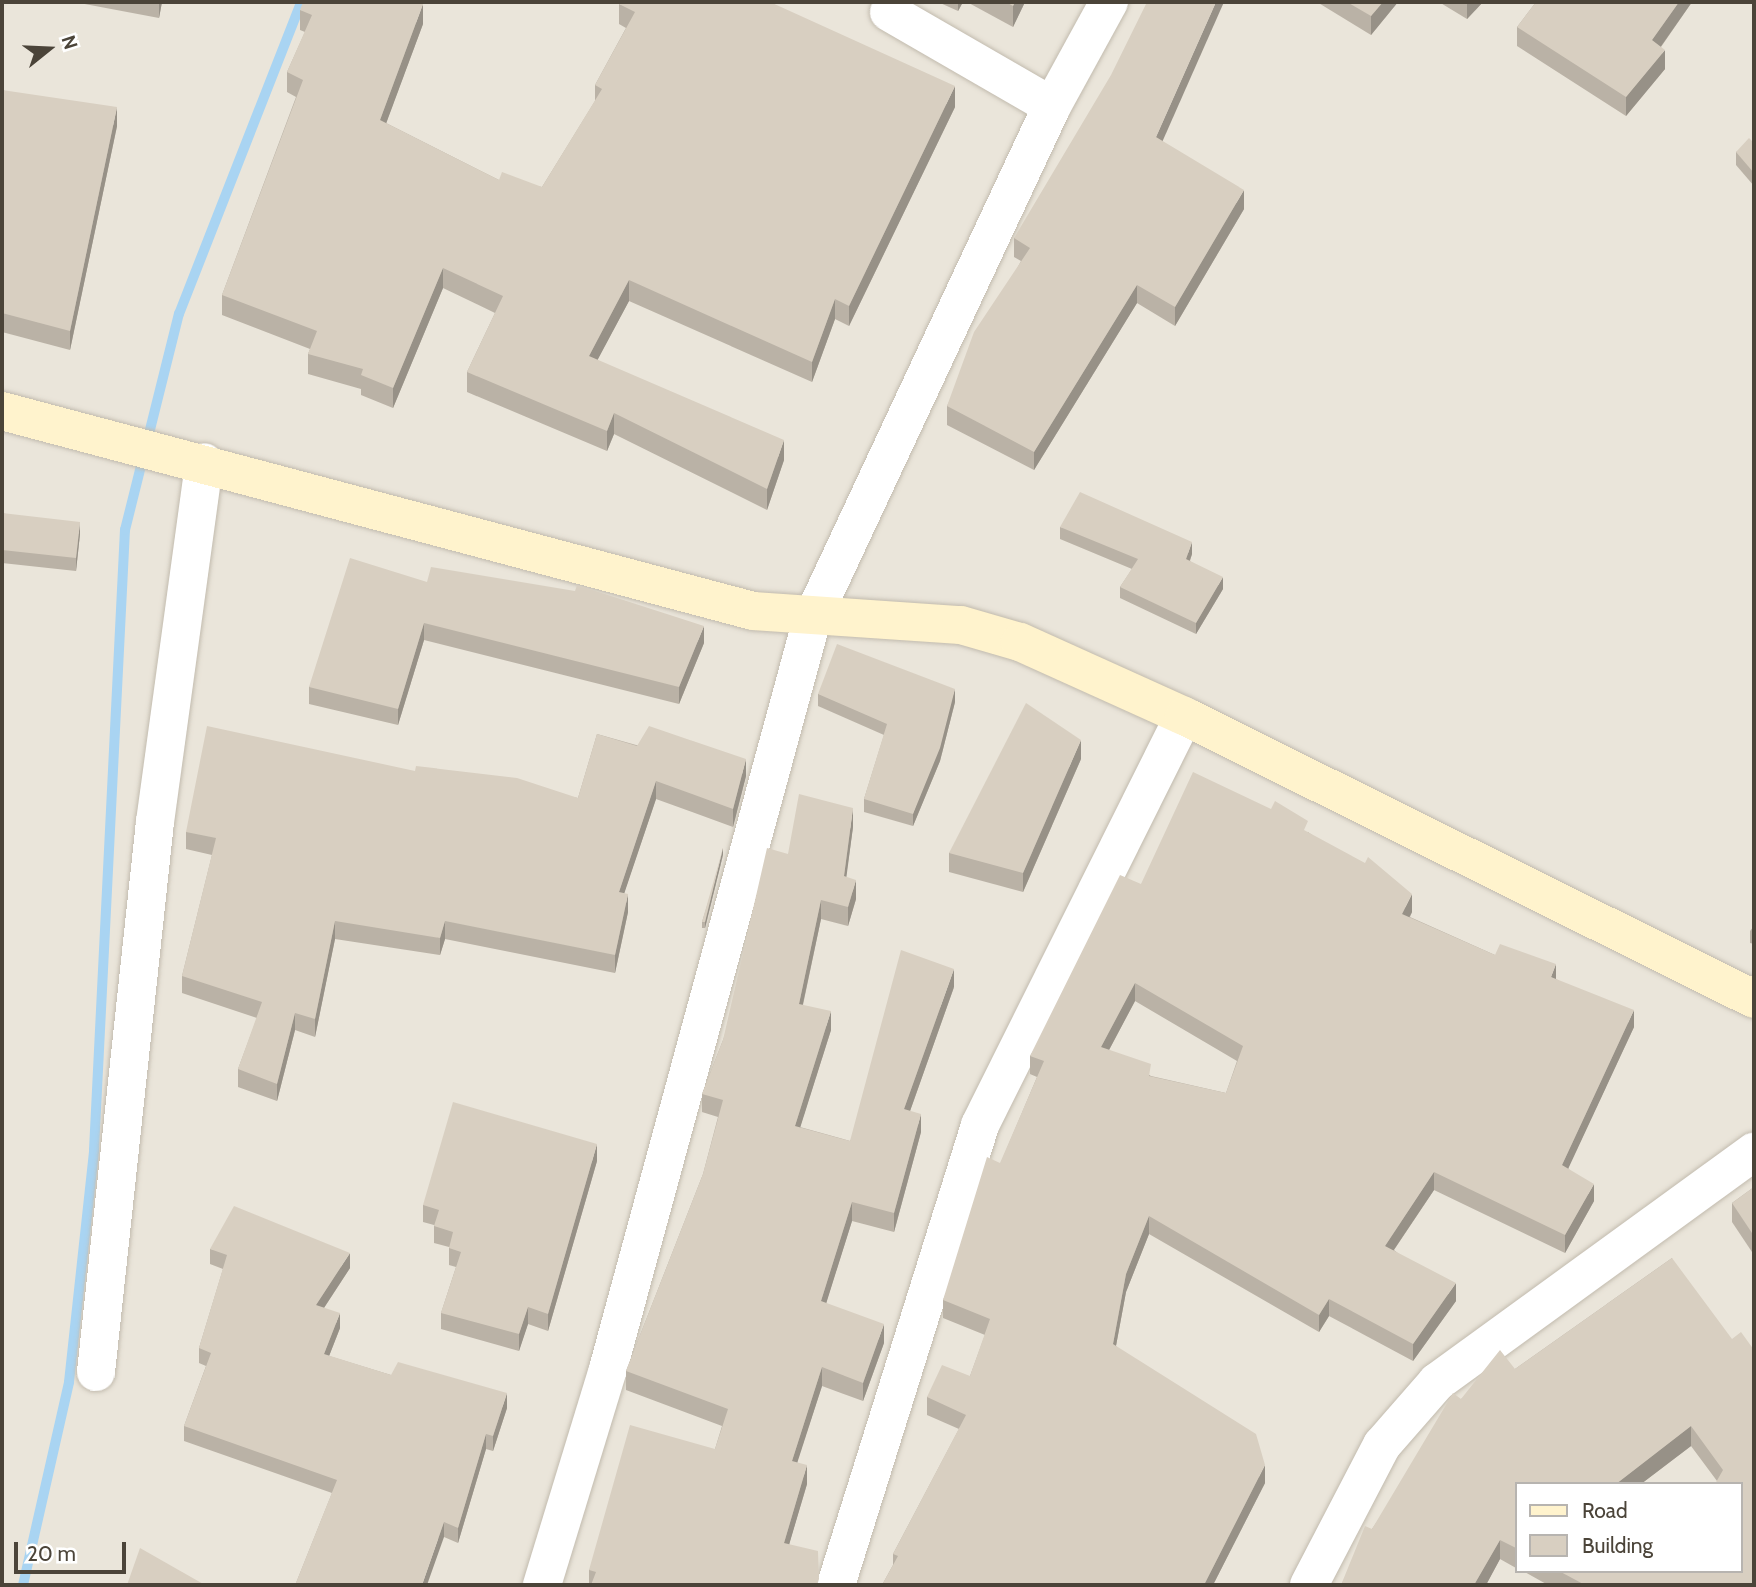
<!DOCTYPE html>
<html>
<head>
<meta charset="utf-8">
<style>
	body { margin:0 }
	#map { position:relative; width:1756px; height:1587px; overflow:hidden; background:#f6f3ec; font-family:Cabin,sans-serif }
	div>[style] { position:absolute }
	.residential>* { inset:0; background:#eae5da }
	.stream>* { height:10px; margin:-5px; padding:0 5px; transform-origin:5px; border-radius:5px; background:#a9d4f2 }
	.roads { filter:drop-shadow(0 0 2px #c2bbae) drop-shadow(0 0 2px #c2bbae) }
	.street>* { height:38px; margin:-19px; padding:0 19px; transform-origin:19px; border-radius:19px; background:#fff }
	.secondary>* { height:38px; margin:-19px; padding:0 19px; transform-origin:19px; border-radius:19px; background:#fff3cd }
	.wall>* { inset:0; background:#bab2a6 }
	.shaded-wall>* { inset:0; background:#979187 }
	.building>* { inset:0; background:#d8cfc1 }
	span { translate:-50% -50%; white-space:nowrap; text-align:center; line-height:1.15; -webkit-text-stroke:5px #fff; paint-order:stroke }
	.frame { position:absolute; inset:0; border:4px solid #4b4439; pointer-events:none }
	.legend { position:absolute; left:1515px; top:1482px; width:228px; height:91px; box-sizing:border-box; background:#fff; border:2px solid #b7b4b0; margin:0; padding:9px 12px; list-style:none; font-size:21px; color:#4b4439 }
	.legend li { display:flex; align-items:center; gap:14px; height:35px }
	.legend b { width:35px; border:2px solid #b7b4b0 }
	.north { position:absolute; left:14px; top:14px; width:70px; height:70px; -webkit-text-stroke:5px #fff; paint-order:stroke; rotate:72deg; font-size:19px; font-weight:700; line-height:28px; text-align:center; color:#4b4439 }
	.north::after { content:''; display:block; margin:auto; width:24px; height:32px; background:#4b4439; clip-path:polygon(50% 0,100% 100%,50% 72%,0 100%) }
	.scale { position:absolute; left:14px; top:1542px; width:112px; height:32px; box-sizing:border-box; border:4px solid #4b4439; border-top:0; padding-left:9px; font-size:21px; line-height:24px; white-space:nowrap; color:#4b4439; -webkit-text-stroke:5px #fff; paint-order:stroke }
</style>
</head>
<body>
<div id="map">
	<div class="residential">
		<div style="clip-path:polygon(evenodd,2px 2px,1754px 2px,1754px 1585px,2px 1585px,2px 2px,1516px 1484px,1740px 1484px,1740px 1571px,1516px 1571px,1516px 1484px)"></div>
	</div>
	<div class="stream">
		<div style="left:23px;top:1585px;width:208px;rotate:-77.2deg"></div>
		<div style="left:69px;top:1382px;width:233px;rotate:-83.8deg"></div>
		<div style="left:94px;top:1150px;width:621px;rotate:-87.14deg"></div>
		<div style="left:125px;top:530px;width:223px;rotate:-76deg"></div>
		<div style="left:179px;top:314px;width:335px;rotate:-68.6deg"></div>
	</div>
	<div class="roads">
		<div class="street">
			<div style="left:889px;top:12px;width:188px;rotate:30deg"></div>
			<div style="left:96px;top:1372px;width:553px;rotate:-83.88deg"></div>
			<div style="left:155px;top:822px;width:363px;rotate:-82.2deg"></div>
			<div style="left:542px;top:1585px;width:226px;rotate:-73deg"></div>
			<div style="left:608px;top:1369px;width:777px;rotate:-74.78deg"></div>
			<div style="left:812px;top:619px;width:566px;rotate:-64.93deg"></div>
			<div style="left:1052px;top:106px;width:119px;rotate:-61.3deg"></div>
			<div style="left:836px;top:1585px;width:482px;rotate:-72.6deg"></div>
			<div style="left:980px;top:1125px;width:457px;rotate:-63.5deg"></div>
			<div style="left:1309px;top:1585px;width:158px;rotate:-62.5deg"></div>
			<div style="left:1382px;top:1445px;width:84px;rotate:-48.9deg"></div>
			<div style="left:1437px;top:1382px;width:392px;rotate:-36deg"></div>
		</div>
		<div class="secondary">
			<div style="left:2px;top:411px;width:777px;rotate:14.91deg"></div>
			<div style="left:753px;top:611px;width:208px;rotate:3.9deg"></div>
			<div style="left:961px;top:625px;width:61px;rotate:16.1deg"></div>
			<div style="left:1020px;top:642px;width:180px;rotate:24.3deg"></div>
			<div style="left:1184px;top:716px;width:636px;rotate:26.4deg"></div>
		</div>
	</div>
	<div class="wall">
		<div style="clip-path:polygon(74px 2px,162px 2px,159px 18px)"></div>
		<div style="clip-path:polygon(938px 2px,963px 2px,958px 11px)"></div>
		<div style="clip-path:polygon(967px 2px,1025px 2px,1013px 27px)"></div>
		<div style="clip-path:polygon(1317px 2px,1398px 2px,1371px 35px)"></div>
		<div style="clip-path:polygon(1439px 2px,1483px 2px,1467px 19px)"></div>
		<div style="clip-path:polygon(1536px 2px,1692px 2px,1661px 47px,1665px 69px,1626px 116px,1517px 46px,1517px 27px)"></div>
		<div style="clip-path:polygon(619px 4px,955px 107px,849px 326px,835px 319px,812px 382px,629px 301px,597px 360px,784px 460px,767px 510px,614px 434px,607px 451px,467px 392px,467px 372px,495px 313px,443px 288px,393px 408px,361px 395px,361px 389px,308px 374px,308px 354px,310px 349px,222px 315px,222px 295px,296px 97px,287px 92px,287px 72px,305px 32px,300px 30px,300px 10px,423px 24px,386px 123px,499px 180px,542px 187px,595px 101px,595px 85px,626px 28px,619px 24px)"></div>
		<div style="clip-path:polygon(2px 90px,117px 126px,70px 350px,2px 332px)"></div>
		<div style="clip-path:polygon(1162px 141px,1244px 209px,1175px 326px,1137px 303px,1034px 470px,947px 425px,947px 406px,1021px 261px,1014px 257px,1014px 238px)"></div>
		<div style="clip-path:polygon(1754px 143px,1754px 186px,1736px 165px,1736px 152px)"></div>
		<div style="clip-path:polygon(2px 513px,80px 534px,76px 571px,2px 563px)"></div>
		<div style="clip-path:polygon(1060px 527px,1192px 554px,1190px 561px,1223px 589px,1196px 634px,1120px 598px,1120px 587px,1132px 569px,1060px 539px)"></div>
		<div style="clip-path:polygon(427px 582px,704px 643px,679px 704px,424px 640px,398px 725px,309px 704px,309px 687px)"></div>
		<div style="clip-path:polygon(818px 694px,955px 702px,940px 761px,913px 826px,864px 812px,864px 799px,884px 735px,818px 706px)"></div>
		<div style="clip-path:polygon(597px 734px,746px 776px,733px 827px,656px 799px,624px 893px,628px 912px,615px 973px,445px 939px,440px 955px,335px 939px,315px 1037px,295px 1030px,277px 1101px,238px 1087px,238px 1069px,257px 1018px,182px 993px,182px 976px,212px 855px,186px 849px,186px 832px,415px 771px,578px 798px)"></div>
		<div style="clip-path:polygon(1081px 759px,1023px 892px,949px 872px,949px 853px)"></div>
		<div style="clip-path:polygon(853px 827px,846px 877px,856px 899px,848px 926px,821px 919px,803px 1005px,831px 1030px,800px 1127px,850px 1141px,954px 987px,910px 1111px,921px 1132px,894px 1232px,852px 1221px,826px 1303px,884px 1343px,863px 1401px,822px 1386px,797px 1462px,807px 1484px,789px 1544px,819px 1585px,589px 1585px,589px 1570px,715px 1449px,722px 1426px,626px 1390px,626px 1371px,703px 1174px,718px 1117px,702px 1112px,702px 1094px,723px 1040px,788px 854px)"></div>
		<div style="clip-path:polygon(evenodd,1308px 832px,1412px 912px,1410px 917px,1495px 955px,1556px 979px,1634px 1027px,1568px 1168px,1594px 1201px,1565px 1253px,1434px 1190px,1394px 1250px,1456px 1301px,1413px 1361px,1329px 1316px,1319px 1332px,1149px 1234px,1126px 1292px,1116px 1346px,1265px 1483px,1213px 1585px,882px 1585px,893px 1565px,893px 1554px,959px 1429px,927px 1415px,927px 1397px,970px 1376px,985px 1335px,943px 1318px,943px 1300px,1037px 1077px,1030px 1074px,1030px 1056px,1141px 884px,1308px 832px,1135px 1001px,1237px 1061px,1226px 1093px,1151px 1076px,1109px 1050px,1135px 1001px)"></div>
		<div style="clip-path:polygon(723px 855px,705px 928px,702px 928px,702px 922px)"></div>
		<div style="clip-path:polygon(1754px 926px,1754px 944px,1750px 943px,1750px 931px)"></div>
		<div style="clip-path:polygon(597px 1161px,548px 1331px,528px 1324px,519px 1351px,441px 1329px,441px 1313px,456px 1267px,449px 1265px,449px 1247px,434px 1243px,434px 1225px,423px 1222px,423px 1205px)"></div>
		<div style="clip-path:polygon(1754px 1187px,1754px 1255px,1732px 1222px,1732px 1203px)"></div>
		<div style="clip-path:polygon(210px 1249px,350px 1268px,324px 1308px,340px 1328px,329px 1356px,391px 1375px,507px 1408px,493px 1451px,486px 1449px,458px 1543px,444px 1537px,296px 1583px,332px 1493px,184px 1441px,184px 1426px,206px 1366px,199px 1363px,199px 1348px,223px 1269px,210px 1264px)"></div>
		<div style="clip-path:polygon(1672px 1258px,1754px 1585px,1548px 1585px,1523px 1571px,1740px 1571px,1717px 1481px,1691px 1446px,1641px 1484px,1516px 1484px,1516px 1568px,1500px 1559px,1486px 1585px,1341px 1585px,1372px 1529px,1461px 1399px,1515px 1369px)"></div>
	</div>
	<div class="shaded-wall">
		<div style="clip-path:polygon(159px 2px,162px 2px,159px 18px)"></div>
		<div style="clip-path:polygon(958px 2px,963px 2px,958px 11px)"></div>
		<div style="clip-path:polygon(1015px 2px,1025px 2px,1013px 27px,1013px 6px)"></div>
		<div style="clip-path:polygon(1216px 2px,1224px 2px,1156px 156px,1156px 137px)"></div>
		<div style="clip-path:polygon(1383px 2px,1398px 2px,1371px 35px,1371px 16px)"></div>
		<div style="clip-path:polygon(1467px 2px,1483px 2px,1467px 19px)"></div>
		<div style="clip-path:polygon(1679px 2px,1692px 2px,1652px 59px,1652px 40px)"></div>
		<div style="clip-path:polygon(423px 4px,423px 24px,380px 140px,380px 120px)"></div>
		<div style="clip-path:polygon(1665px 50px,1665px 69px,1626px 116px,1626px 97px)"></div>
		<div style="clip-path:polygon(955px 86px,955px 107px,849px 326px,849px 306px)"></div>
		<div style="clip-path:polygon(117px 107px,117px 126px,70px 350px,70px 331px)"></div>
		<div style="clip-path:polygon(1244px 190px,1244px 209px,1175px 326px,1175px 307px)"></div>
		<div style="clip-path:polygon(443px 268px,443px 288px,393px 408px,393px 388px)"></div>
		<div style="clip-path:polygon(629px 280px,629px 301px,589px 376px,589px 356px)"></div>
		<div style="clip-path:polygon(1137px 285px,1137px 303px,1034px 470px,1034px 452px)"></div>
		<div style="clip-path:polygon(835px 299px,835px 319px,812px 382px,812px 362px)"></div>
		<div style="clip-path:polygon(614px 413px,614px 434px,607px 451px,607px 431px)"></div>
		<div style="clip-path:polygon(784px 440px,784px 460px,767px 510px,767px 489px)"></div>
		<div style="clip-path:polygon(80px 522px,80px 534px,76px 571px,76px 558px)"></div>
		<div style="clip-path:polygon(1192px 542px,1192px 554px,1186px 571px,1186px 559px)"></div>
		<div style="clip-path:polygon(1223px 577px,1223px 589px,1196px 634px,1196px 623px)"></div>
		<div style="clip-path:polygon(424px 623px,424px 640px,398px 725px,398px 709px)"></div>
		<div style="clip-path:polygon(704px 626px,704px 643px,679px 704px,679px 687px)"></div>
		<div style="clip-path:polygon(955px 689px,955px 702px,940px 761px,913px 826px,913px 814px)"></div>
		<div style="clip-path:polygon(1081px 740px,1081px 759px,1023px 892px,1023px 873px)"></div>
		<div style="clip-path:polygon(746px 759px,746px 776px,733px 827px,733px 809px)"></div>
		<div style="clip-path:polygon(656px 781px,656px 799px,619px 909px,619px 892px)"></div>
		<div style="clip-path:polygon(853px 808px,853px 827px,844px 895px,844px 876px)"></div>
		<div style="clip-path:polygon(723px 848px,723px 855px,705px 928px,705px 922px)"></div>
		<div style="clip-path:polygon(856px 880px,856px 899px,848px 926px,848px 907px)"></div>
		<div style="clip-path:polygon(628px 894px,628px 912px,615px 973px,615px 955px)"></div>
		<div style="clip-path:polygon(1412px 894px,1412px 912px,1402px 931px,1402px 914px)"></div>
		<div style="clip-path:polygon(821px 900px,821px 919px,799px 1022px,799px 1004px)"></div>
		<div style="clip-path:polygon(335px 921px,335px 939px,315px 1037px,315px 1019px)"></div>
		<div style="clip-path:polygon(445px 921px,445px 939px,440px 955px,440px 938px)"></div>
		<div style="clip-path:polygon(1556px 964px,1556px 981px,1551px 977px)"></div>
		<div style="clip-path:polygon(954px 969px,954px 987px,904px 1128px,904px 1109px)"></div>
		<div style="clip-path:polygon(1135px 983px,1135px 1001px,1101px 1065px,1101px 1047px)"></div>
		<div style="clip-path:polygon(1634px 1010px,1634px 1027px,1562px 1182px,1562px 1165px)"></div>
		<div style="clip-path:polygon(831px 1011px,831px 1030px,795px 1144px,795px 1126px)"></div>
		<div style="clip-path:polygon(295px 1013px,295px 1030px,277px 1101px,277px 1084px)"></div>
		<div style="clip-path:polygon(921px 1114px,921px 1132px,894px 1232px,894px 1213px)"></div>
		<div style="clip-path:polygon(597px 1144px,597px 1161px,548px 1331px,548px 1314px)"></div>
		<div style="clip-path:polygon(1434px 1172px,1434px 1190px,1385px 1263px,1385px 1246px)"></div>
		<div style="clip-path:polygon(1594px 1184px,1594px 1201px,1565px 1253px,1565px 1235px)"></div>
		<div style="clip-path:polygon(852px 1202px,852px 1221px,821px 1320px,821px 1301px)"></div>
		<div style="clip-path:polygon(1149px 1216px,1149px 1234px,1126px 1292px,1113px 1362px,1113px 1344px,1126px 1274px)"></div>
		<div style="clip-path:polygon(350px 1253px,350px 1268px,316px 1320px,316px 1305px)"></div>
		<div style="clip-path:polygon(1456px 1283px,1456px 1301px,1413px 1361px,1413px 1344px)"></div>
		<div style="clip-path:polygon(1329px 1299px,1329px 1316px,1319px 1332px,1319px 1315px)"></div>
		<div style="clip-path:polygon(528px 1307px,528px 1324px,519px 1351px,519px 1334px)"></div>
		<div style="clip-path:polygon(340px 1313px,340px 1328px,324px 1369px,324px 1354px)"></div>
		<div style="clip-path:polygon(884px 1324px,884px 1343px,863px 1401px,863px 1383px)"></div>
		<div style="clip-path:polygon(822px 1367px,822px 1386px,792px 1479px,792px 1461px)"></div>
		<div style="clip-path:polygon(507px 1393px,507px 1408px,493px 1451px,493px 1436px)"></div>
		<div style="clip-path:polygon(1691px 1426px,1691px 1446px,1641px 1484px,1616px 1484px)"></div>
		<div style="clip-path:polygon(486px 1434px,486px 1449px,458px 1543px,458px 1528px)"></div>
		<div style="clip-path:polygon(807px 1465px,807px 1484px,784px 1562px,784px 1543px)"></div>
		<div style="clip-path:polygon(1265px 1465px,1265px 1483px,1213px 1585px,1204px 1585px)"></div>
		<div style="clip-path:polygon(444px 1522px,444px 1537px,427px 1585px,422px 1585px)"></div>
		<div style="clip-path:polygon(1500px 1540px,1500px 1559px,1486px 1585px,1474px 1585px)"></div>
	</div>
	<div class="building">
		<div style="clip-path:polygon(303px 2px,417px 2px,423px 4px,380px 120px,499px 180px,502px 172px,542px 187px,602px 89px,595px 85px,635px 12px,619px 4px,620px 2px,770px 2px,955px 86px,849px 306px,835px 299px,812px 362px,629px 280px,589px 356px,784px 440px,767px 489px,614px 413px,607px 431px,467px 372px,503px 296px,443px 268px,393px 388px,361px 375px,363px 369px,308px 354px,317px 331px,222px 295px,303px 80px,287px 72px,312px 15px,300px 10px)"></div>
		<div style="clip-path:polygon(1006px 2px,1015px 2px,1013px 6px)"></div>
		<div style="clip-path:polygon(1147px 2px,1216px 2px,1156px 137px,1244px 190px,1175px 307px,1137px 285px,1034px 452px,947px 406px,974px 332px,1030px 248px,1014px 238px,1111px 75px)"></div>
		<div style="clip-path:polygon(1347px 2px,1383px 2px,1371px 16px)"></div>
		<div style="clip-path:polygon(1536px 2px,1679px 2px,1652px 40px,1665px 50px,1626px 97px,1517px 27px)"></div>
		<div style="clip-path:polygon(2px 90px,117px 107px,70px 331px,2px 313px)"></div>
		<div style="clip-path:polygon(1749px 138px,1754px 143px,1754px 173px,1736px 152px)"></div>
		<div style="clip-path:polygon(1080px 492px,1192px 542px,1186px 559px,1223px 577px,1196px 623px,1120px 587px,1138px 559px,1060px 527px)"></div>
		<div style="clip-path:polygon(2px 513px,80px 522px,76px 558px,2px 550px)"></div>
		<div style="clip-path:polygon(350px 558px,427px 582px,431px 567px,575px 591px,577px 585px,704px 626px,679px 687px,424px 623px,398px 709px,309px 687px)"></div>
		<div style="clip-path:polygon(837px 644px,955px 689px,940px 748px,913px 814px,864px 799px,887px 724px,818px 694px)"></div>
		<div style="clip-path:polygon(1026px 703px,1081px 740px,1023px 873px,949px 853px)"></div>
		<div style="clip-path:polygon(207px 726px,415px 771px,416px 766px,517px 778px,578px 798px,597px 734px,637px 746px,649px 726px,746px 759px,733px 809px,656px 781px,619px 892px,628px 894px,615px 955px,445px 921px,440px 938px,335px 921px,315px 1019px,295px 1013px,277px 1084px,238px 1069px,262px 1002px,182px 976px,216px 838px,186px 832px)"></div>
		<div style="clip-path:polygon(evenodd,1193px 772px,1271px 809px,1275px 801px,1308px 821px,1304px 830px,1365px 863px,1368px 857px,1412px 894px,1402px 914px,1495px 955px,1500px 944px,1556px 964px,1551px 977px,1634px 1010px,1562px 1165px,1594px 1184px,1565px 1235px,1434px 1172px,1385px 1246px,1456px 1283px,1413px 1344px,1329px 1299px,1319px 1315px,1149px 1216px,1126px 1274px,1113px 1344px,1256px 1434px,1265px 1465px,1204px 1585px,882px 1585px,898px 1556px,893px 1554px,966px 1415px,927px 1397px,942px 1365px,970px 1376px,990px 1319px,943px 1300px,987px 1157px,1000px 1163px,1044px 1061px,1030px 1056px,1120px 875px,1141px 884px,1193px 772px,1135px 983px,1243px 1046px,1226px 1093px,1149px 1076px,1151px 1064px,1101px 1047px,1135px 983px)"></div>
		<div style="clip-path:polygon(799px 794px,853px 808px,844px 876px,856px 880px,848px 907px,821px 900px,799px 1004px,831px 1011px,795px 1126px,850px 1141px,901px 950px,954px 969px,904px 1109px,921px 1114px,894px 1213px,852px 1202px,821px 1301px,884px 1324px,863px 1383px,822px 1367px,792px 1461px,807px 1465px,784px 1543px,818px 1551px,819px 1579px,817px 1585px,591px 1585px,596px 1572px,589px 1570px,630px 1425px,715px 1449px,728px 1409px,626px 1371px,703px 1174px,723px 1100px,702px 1094px,723px 1040px,767px 848px,788px 854px)"></div>
		<div style="clip-path:polygon(723px 848px,705px 922px,702px 922px)"></div>
		<div style="clip-path:polygon(453px 1102px,597px 1144px,548px 1314px,528px 1307px,519px 1334px,441px 1313px,461px 1252px,449px 1248px,453px 1232px,434px 1226px,439px 1210px,423px 1205px)"></div>
		<div style="clip-path:polygon(1754px 1187px,1754px 1236px,1732px 1203px)"></div>
		<div style="clip-path:polygon(234px 1206px,350px 1253px,316px 1305px,340px 1313px,324px 1354px,391px 1375px,398px 1362px,507px 1393px,493px 1436px,486px 1434px,458px 1528px,444px 1522px,422px 1585px,236px 1585px,296px 1583px,337px 1480px,184px 1426px,211px 1353px,199px 1348px,227px 1255px,210px 1249px)"></div>
		<div style="clip-path:polygon(1672px 1258px,1732px 1339px,1741px 1332px,1754px 1350px,1754px 1585px,1585px 1585px,1559px 1571px,1740px 1571px,1740px 1484px,1715px 1484px,1723px 1470px,1691px 1426px,1616px 1484px,1516px 1484px,1516px 1548px,1500px 1540px,1474px 1585px,1341px 1585px,1365px 1526px,1372px 1529px,1453px 1393px,1461px 1399px,1500px 1350px,1515px 1369px)"></div>
		<div style="clip-path:polygon(140px 1548px,205px 1585px,127px 1585px)"></div>
	</div>
	<div class="frame"></div>
	<ul class="legend">
	<li><b style="height:9px;background:#fff3cd"></b>Road</li>
	<li><b style="height:19px;background:#d8cfc1"></b>Building</li>
	</ul>
	<div class="north">N</div>
	<div class="scale">20 m</div>
</div>
</body>
</html>
